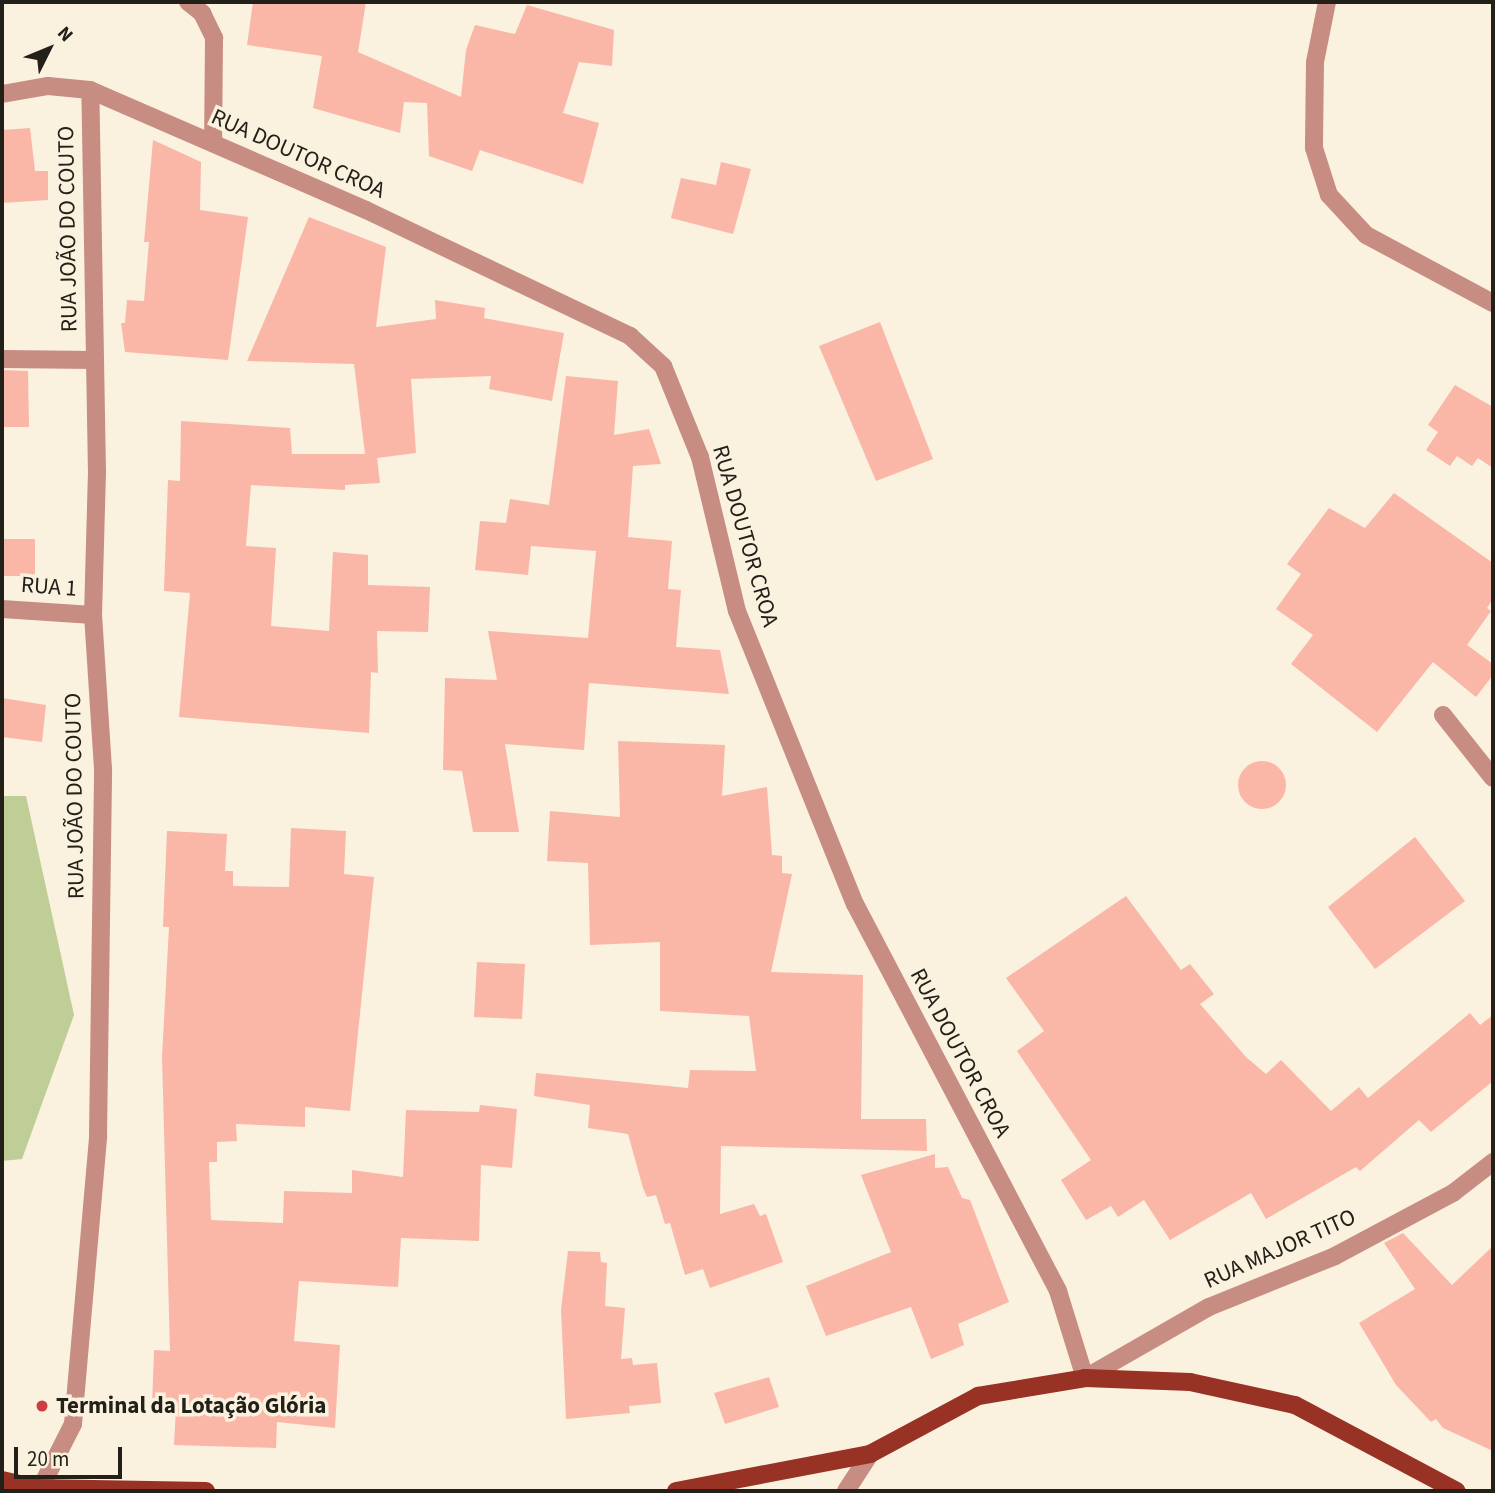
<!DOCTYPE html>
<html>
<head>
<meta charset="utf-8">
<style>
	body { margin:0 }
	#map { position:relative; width:1495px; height:1493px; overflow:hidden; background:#faf1df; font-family:"Source Sans 3",sans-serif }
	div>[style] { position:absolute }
	.green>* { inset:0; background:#bfcd97 }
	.building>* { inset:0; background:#fab7a8 }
	.round { border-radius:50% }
	.minor>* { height:18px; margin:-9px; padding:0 9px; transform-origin:9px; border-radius:9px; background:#c78d82 }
	.major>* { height:18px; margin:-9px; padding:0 9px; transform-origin:9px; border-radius:9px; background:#973224 }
	.dots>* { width:19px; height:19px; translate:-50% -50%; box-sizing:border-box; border:4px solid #faf1df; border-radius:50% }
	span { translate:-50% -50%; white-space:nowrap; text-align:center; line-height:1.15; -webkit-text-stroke:7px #faf1df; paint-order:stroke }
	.street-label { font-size:23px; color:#232019 }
	.poi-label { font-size:23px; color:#232019; font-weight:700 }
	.left { translate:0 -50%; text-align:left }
	.frame { position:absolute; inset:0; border:4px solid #232019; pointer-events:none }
	.north { position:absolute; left:14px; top:14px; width:70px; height:70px; -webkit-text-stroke:5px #faf1df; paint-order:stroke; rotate:47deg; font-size:19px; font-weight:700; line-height:28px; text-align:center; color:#232019 }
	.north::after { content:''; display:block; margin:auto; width:24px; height:32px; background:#232019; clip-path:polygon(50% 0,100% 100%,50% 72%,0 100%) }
	.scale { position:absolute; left:14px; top:1447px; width:108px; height:32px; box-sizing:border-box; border:4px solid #232019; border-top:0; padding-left:9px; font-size:21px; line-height:24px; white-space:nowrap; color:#232019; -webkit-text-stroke:5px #faf1df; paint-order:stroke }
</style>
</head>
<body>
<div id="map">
	<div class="green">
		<div style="clip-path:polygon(2px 796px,26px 796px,74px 1015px,22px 1159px,2px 1161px)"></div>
	</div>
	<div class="building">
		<div style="clip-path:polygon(253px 2px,366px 2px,358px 52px,461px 97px,466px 50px,475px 25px,515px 34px,527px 5px,614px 30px,612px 66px,579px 62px,563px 113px,599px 123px,583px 184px,480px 150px,472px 171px,429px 156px,427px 103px,404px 102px,400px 133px,313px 108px,322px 56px,247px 45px)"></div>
		<div style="clip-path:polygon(30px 128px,35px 171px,48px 171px,48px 200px,2px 203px,2px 130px)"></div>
		<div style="clip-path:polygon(153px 140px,201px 162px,200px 210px,248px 217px,228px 360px,125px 352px,121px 323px,125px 323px,127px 300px,144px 301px,149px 242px,144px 242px)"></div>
		<div style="clip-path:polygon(721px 162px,751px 169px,733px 234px,671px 218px,681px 178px,716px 185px)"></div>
		<div style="clip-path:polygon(309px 217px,386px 247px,376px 327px,436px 319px,435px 300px,485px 308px,484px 318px,564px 333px,552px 401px,489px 389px,491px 376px,411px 379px,416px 453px,377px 458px,380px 483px,345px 485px,345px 490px,251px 485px,246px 546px,276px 548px,271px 626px,329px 631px,333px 552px,368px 555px,368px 585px,430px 587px,428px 632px,377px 631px,378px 673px,371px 672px,369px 733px,179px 717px,190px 593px,164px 591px,168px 480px,180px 481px,181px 421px,290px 428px,292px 454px,365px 454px,354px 364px,247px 361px)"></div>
		<div style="clip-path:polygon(880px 322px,933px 459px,876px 481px,819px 346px)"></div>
		<div style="clip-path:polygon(2px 370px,28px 371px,29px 427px,2px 427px)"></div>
		<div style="clip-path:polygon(566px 376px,618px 381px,614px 435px,649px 429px,661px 464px,633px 466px,628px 537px,672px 541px,668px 589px,681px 590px,676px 647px,720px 650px,729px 694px,589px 683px,584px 750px,505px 744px,519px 832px,473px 832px,462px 771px,443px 770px,445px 678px,497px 680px,488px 631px,588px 638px,596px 551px,531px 546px,528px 575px,475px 570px,480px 521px,506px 523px,510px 499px,549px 505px)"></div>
		<div style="clip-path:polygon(1455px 385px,1493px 407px,1493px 468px,1478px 458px,1472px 466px,1457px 456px,1450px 466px,1426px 450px,1438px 432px,1428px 425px)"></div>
		<div style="clip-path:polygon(1394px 493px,1493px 563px,1493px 599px,1487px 608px,1491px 611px,1467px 645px,1493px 664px,1493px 675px,1476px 697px,1433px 662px,1377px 732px,1291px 664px,1313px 635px,1276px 609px,1301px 574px,1287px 564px,1329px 508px,1365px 528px)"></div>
		<div style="clip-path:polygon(2px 539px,35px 539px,35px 576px,2px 576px)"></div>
		<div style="clip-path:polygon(2px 698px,46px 705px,42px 742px,2px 737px)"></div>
		<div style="clip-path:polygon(618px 741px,725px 745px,722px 796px,767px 787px,772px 855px,782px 856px,782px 873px,792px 874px,771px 972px,863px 975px,861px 1119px,926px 1119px,927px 1151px,721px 1146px,720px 1214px,754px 1204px,760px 1216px,766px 1214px,783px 1262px,710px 1288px,703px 1269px,685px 1275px,670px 1223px,665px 1224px,656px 1195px,647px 1197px,643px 1188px,628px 1134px,588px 1128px,590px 1105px,534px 1096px,536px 1073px,688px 1088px,690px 1070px,756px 1071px,749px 1016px,660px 1011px,660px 942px,590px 945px,588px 863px,547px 861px,550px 811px,620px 817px)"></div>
		<div class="round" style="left:1238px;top:761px;width:48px;height:48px"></div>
		<div style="clip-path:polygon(291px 828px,346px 831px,344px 874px,374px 877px,350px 1111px,305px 1107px,305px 1127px,236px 1124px,237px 1141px,217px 1142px,217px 1162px,209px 1162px,211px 1220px,283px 1223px,284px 1191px,352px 1193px,352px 1170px,403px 1177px,406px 1110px,479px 1112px,480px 1105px,517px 1109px,512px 1168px,481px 1165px,479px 1241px,401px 1238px,398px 1287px,299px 1281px,294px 1341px,340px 1345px,335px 1428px,277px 1422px,276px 1448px,174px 1445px,176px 1408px,152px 1407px,154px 1350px,170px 1351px,162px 1057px,169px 927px,163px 927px,167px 831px,227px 834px,225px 871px,233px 871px,233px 886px,289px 887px)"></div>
		<div style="clip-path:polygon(1415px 837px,1465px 901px,1375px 969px,1328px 907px)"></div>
		<div style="clip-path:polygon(1126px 896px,1181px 970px,1190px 964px,1214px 994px,1200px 1004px,1246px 1057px,1266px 1074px,1281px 1060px,1331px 1111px,1359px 1087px,1368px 1098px,1470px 1013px,1480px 1025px,1493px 1015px,1493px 1081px,1431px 1132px,1419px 1120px,1360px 1171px,1356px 1167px,1266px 1219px,1251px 1193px,1170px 1240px,1144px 1200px,1118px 1217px,1111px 1206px,1086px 1220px,1061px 1180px,1091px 1160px,1017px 1051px,1044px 1031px,1006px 978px)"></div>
		<div style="clip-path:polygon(477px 962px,525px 964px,522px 1019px,474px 1017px)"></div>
		<div style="clip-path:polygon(935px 1154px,935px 1168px,948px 1167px,962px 1198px,970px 1200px,1009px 1302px,958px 1324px,964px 1345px,931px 1359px,911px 1307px,826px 1336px,806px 1286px,891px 1252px,861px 1175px)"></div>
		<div style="clip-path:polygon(1403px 1233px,1452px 1285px,1493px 1246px,1493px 1451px,1443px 1428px,1436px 1419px,1431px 1422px,1396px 1385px,1359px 1323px,1415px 1289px,1384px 1243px)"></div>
		<div style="clip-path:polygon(568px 1251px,600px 1252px,601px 1262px,607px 1263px,605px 1306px,625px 1308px,621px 1359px,632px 1358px,633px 1365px,657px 1363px,661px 1403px,629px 1406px,630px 1413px,566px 1419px,561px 1310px)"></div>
		<div style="clip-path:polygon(769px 1377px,779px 1407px,725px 1424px,714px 1393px)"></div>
	</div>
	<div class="minor">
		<div style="left:188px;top:2px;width:18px;rotate:38deg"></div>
		<div style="left:202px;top:13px;width:28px;rotate:64deg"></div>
		<div style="left:214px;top:38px;width:105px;rotate:90.5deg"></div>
		<div style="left:1327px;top:2px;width:61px;rotate:101.3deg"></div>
		<div style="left:1315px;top:62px;width:86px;rotate:90.7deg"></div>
		<div style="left:1314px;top:148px;width:49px;rotate:72.3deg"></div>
		<div style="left:1329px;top:195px;width:54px;rotate:47.2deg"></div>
		<div style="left:1366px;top:235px;width:144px;rotate:28.2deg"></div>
		<div style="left:2px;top:94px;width:47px;rotate:-9.9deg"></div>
		<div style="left:48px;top:86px;width:42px;rotate:5.4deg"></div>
		<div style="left:90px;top:90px;width:301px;rotate:23.5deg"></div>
		<div style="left:366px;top:210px;width:293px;rotate:25.5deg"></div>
		<div style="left:630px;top:336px;width:45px;rotate:42.3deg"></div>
		<div style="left:663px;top:366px;width:98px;rotate:67.9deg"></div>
		<div style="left:700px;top:457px;width:158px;rotate:76.5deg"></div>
		<div style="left:737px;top:611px;width:316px;rotate:68.1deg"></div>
		<div style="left:855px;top:904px;width:437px;rotate:62.3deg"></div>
		<div style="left:1058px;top:1291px;width:91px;rotate:72.8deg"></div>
		<div style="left:1085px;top:1378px;width:143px;rotate:-29.8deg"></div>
		<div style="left:1209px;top:1307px;width:136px;rotate:-22deg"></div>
		<div style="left:1335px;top:1256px;width:134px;rotate:-28.1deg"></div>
		<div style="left:1453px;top:1193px;width:51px;rotate:-37.8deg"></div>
		<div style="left:2px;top:359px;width:93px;rotate:0.6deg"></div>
		<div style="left:2px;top:609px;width:91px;rotate:3.8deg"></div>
		<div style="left:1443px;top:715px;width:80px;rotate:51.6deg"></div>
		<div style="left:39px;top:1491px;width:75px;rotate:-63.1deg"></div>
		<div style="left:73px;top:1424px;width:289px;rotate:-85deg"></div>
		<div style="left:98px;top:1136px;width:367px;rotate:-89.2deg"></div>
		<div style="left:103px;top:769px;width:154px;rotate:-93.7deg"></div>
		<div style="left:93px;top:615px;width:142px;rotate:-88.4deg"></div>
		<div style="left:97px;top:473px;width:383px;rotate:-91deg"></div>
		<div style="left:846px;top:1491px;width:44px;rotate:-57deg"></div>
	</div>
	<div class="major">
		<div style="left:2px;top:1480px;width:36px;rotate:13deg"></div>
		<div style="left:37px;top:1488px;width:169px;rotate:1deg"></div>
		<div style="left:676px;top:1491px;width:197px;rotate:-10.8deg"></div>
		<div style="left:870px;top:1454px;width:123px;rotate:-28.2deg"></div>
		<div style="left:978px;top:1396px;width:109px;rotate:-9.5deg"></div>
		<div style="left:1085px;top:1378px;width:105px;rotate:2.2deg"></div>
		<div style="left:1190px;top:1382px;width:107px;rotate:12.4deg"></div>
		<div style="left:1295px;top:1405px;width:183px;rotate:28deg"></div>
	</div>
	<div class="dots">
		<div style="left:42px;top:1406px;background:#cc3d44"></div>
	</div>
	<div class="street-label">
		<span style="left:298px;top:154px;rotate:24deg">RUA DOUTOR CROA</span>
		<span style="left:68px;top:229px;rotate:-91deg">RUA JOÃO DO COUTO</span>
		<span style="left:745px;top:536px;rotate:74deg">RUA DOUTOR CROA</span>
		<span style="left:49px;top:587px;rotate:4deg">RUA 1</span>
		<span style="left:75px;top:796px;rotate:-91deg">RUA JOÃO DO COUTO</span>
		<span style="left:960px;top:1053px;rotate:62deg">RUA DOUTOR CROA</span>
		<span style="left:1280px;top:1249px;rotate:-24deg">RUA MAJOR TITO</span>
	</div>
	<div class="poi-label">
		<span class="left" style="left:56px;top:1406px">Terminal da Lotação Glória</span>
	</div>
	<div class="frame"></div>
	<div class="north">N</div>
	<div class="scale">20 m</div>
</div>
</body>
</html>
